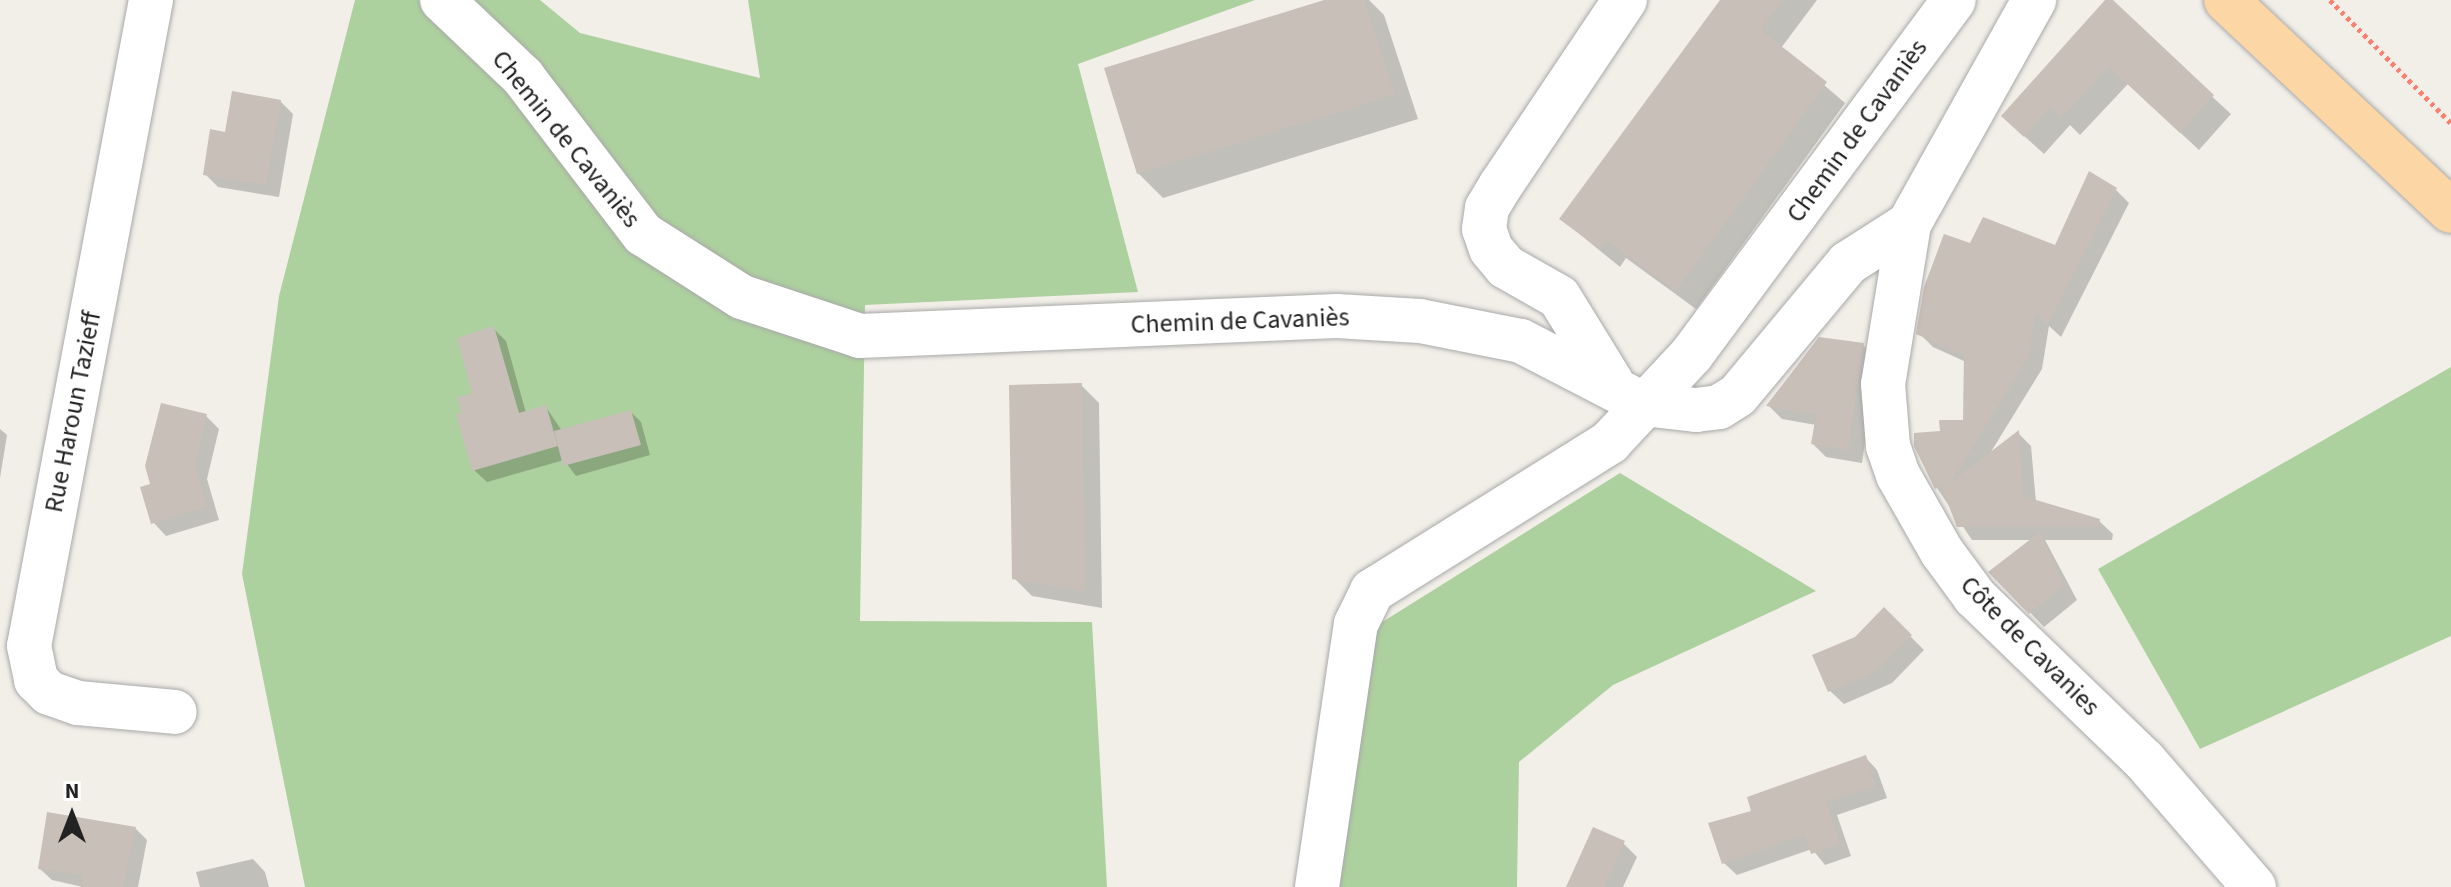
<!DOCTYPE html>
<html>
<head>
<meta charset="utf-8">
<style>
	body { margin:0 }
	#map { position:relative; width:2451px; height:887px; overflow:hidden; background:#f2efe9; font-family:"Source Sans 3",sans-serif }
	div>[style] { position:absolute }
	.forest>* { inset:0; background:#add19e }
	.shadow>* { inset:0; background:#0003 }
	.building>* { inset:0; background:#c7bfb8 }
	.path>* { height:5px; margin-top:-2.5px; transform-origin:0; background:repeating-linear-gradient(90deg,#fa8072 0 4px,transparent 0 8px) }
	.roads { filter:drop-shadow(0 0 2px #a9a9a9) drop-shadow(0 0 2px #a9a9a9) }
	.minor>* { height:44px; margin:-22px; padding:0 22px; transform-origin:22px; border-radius:22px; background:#fff }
	.major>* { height:44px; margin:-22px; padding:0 22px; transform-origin:22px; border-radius:22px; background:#fcd6a4 }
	span { translate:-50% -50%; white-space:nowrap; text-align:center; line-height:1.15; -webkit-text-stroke:8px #fff; paint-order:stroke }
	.street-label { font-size:26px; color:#222 }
	.north { position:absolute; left:32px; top:775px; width:80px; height:80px; -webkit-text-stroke:6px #fff; paint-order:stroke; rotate:0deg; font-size:22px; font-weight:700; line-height:32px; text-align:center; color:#222 }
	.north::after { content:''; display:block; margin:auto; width:28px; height:36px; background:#222; clip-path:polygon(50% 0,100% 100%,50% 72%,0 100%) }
</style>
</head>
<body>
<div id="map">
	<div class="forest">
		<div style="clip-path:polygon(355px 0,540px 0,580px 33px,760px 78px,748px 0,1255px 0,1078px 64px,1138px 292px,865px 305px,860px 621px,1092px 622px,1107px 887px,305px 887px,242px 574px,279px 296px)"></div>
		<div style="clip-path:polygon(2451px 367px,2451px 636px,2200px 749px,2098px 569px)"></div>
		<div style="clip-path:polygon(1620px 473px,1816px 591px,1613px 685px,1519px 762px,1517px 887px,1333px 887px,1376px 626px)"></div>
	</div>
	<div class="shadow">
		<div style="clip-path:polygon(1330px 0,1369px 0,1384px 15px,1418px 119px,1163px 198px,1138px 173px)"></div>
		<div style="clip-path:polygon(1723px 0,1817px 0,1781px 48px,1845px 103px,1696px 309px,1626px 258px,1620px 267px,1561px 219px)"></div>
		<div style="clip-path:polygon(2107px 0,2231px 114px,2199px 150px,2128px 84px,2080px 135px,2070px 125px,2044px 154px,2022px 134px)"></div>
		<div style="clip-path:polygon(280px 101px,293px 114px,279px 197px,218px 187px,205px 174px,227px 134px)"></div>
		<div style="clip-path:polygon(2116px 190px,2129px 203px,2061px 337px,2049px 326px,2042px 369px,1989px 455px,2018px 433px,2031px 446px,2036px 502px,2099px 521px,2113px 534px,2112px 540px,2045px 540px,2077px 600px,2044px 627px,1991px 572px,2032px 540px,1972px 540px,1937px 488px,1942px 433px,1965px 422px,1966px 362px,1933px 347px,1919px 333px,1971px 246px,2056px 247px)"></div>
		<div style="clip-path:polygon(493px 328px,506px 341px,526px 413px,546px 407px,562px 431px,631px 412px,641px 422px,650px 455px,576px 476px,564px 460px,487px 482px,474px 470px,463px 415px,475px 395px)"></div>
		<div style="clip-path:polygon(1863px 345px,1877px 359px,1862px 463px,1826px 457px,1813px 444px,1816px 425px,1782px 419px,1769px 406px)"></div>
		<div style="clip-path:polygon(1081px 385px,1099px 403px,1102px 608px,1032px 596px,1014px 578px)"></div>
		<div style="clip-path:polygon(206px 416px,219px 429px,207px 479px,219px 520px,166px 536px,153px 522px)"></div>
		<div style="clip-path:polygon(0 429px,7px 435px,0 478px)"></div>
		<div style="clip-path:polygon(1884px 610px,1924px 650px,1892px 683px,1844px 704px,1830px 691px,1856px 638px)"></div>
		<div style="clip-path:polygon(1865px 757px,1877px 770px,1887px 798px,1837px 815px,1851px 856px,1825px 865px,1812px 849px,1737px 875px,1724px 863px,1754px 812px)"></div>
		<div style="clip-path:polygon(135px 828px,147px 840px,138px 887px,83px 887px,52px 880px,40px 869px)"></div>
		<div style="clip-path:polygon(1623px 843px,1637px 857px,1623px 887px,1568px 887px)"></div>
		<div style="clip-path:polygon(253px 859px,265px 872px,269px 887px,200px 887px,196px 872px)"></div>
	</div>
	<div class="building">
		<div style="clip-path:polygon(1324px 0,1364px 0,1395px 95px,1137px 174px,1104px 68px)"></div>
		<div style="clip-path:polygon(1720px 0,1783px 0,1761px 30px,1827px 82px,1676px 291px,1606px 240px,1600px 249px,1559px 219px)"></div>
		<div style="clip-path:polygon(2105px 0,2113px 0,2214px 95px,2180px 133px,2109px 67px,2061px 118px,2050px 108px,2024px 137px,2001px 116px)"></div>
		<div style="clip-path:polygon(232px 91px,281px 100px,266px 185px,203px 175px,210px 129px,225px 132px)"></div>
		<div style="clip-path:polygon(2089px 171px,2117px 188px,2047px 326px,2036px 312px,2029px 355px,1951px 482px,2019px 430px,2023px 496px,2100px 519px,2099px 527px,1957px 527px,1942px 488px,1947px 484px,1935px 489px,1914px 446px,1914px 433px,1940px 431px,1939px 420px,1963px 420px,1964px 355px,1916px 334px,1924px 287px,1944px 234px,1970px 243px,1983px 217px,2055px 245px)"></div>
		<div style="clip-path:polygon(494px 326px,519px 413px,546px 405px,558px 446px,472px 471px,456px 414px,461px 413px,457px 397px,472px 393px,457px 338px)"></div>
		<div style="clip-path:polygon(1819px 337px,1864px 343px,1848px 450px,1811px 444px,1816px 415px,1766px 406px)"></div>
		<div style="clip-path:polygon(1082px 383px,1085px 591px,1012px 579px,1009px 385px)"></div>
		<div style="clip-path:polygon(161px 403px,207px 414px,195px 465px,207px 507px,151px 524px,140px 487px,150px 484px,145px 466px)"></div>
		<div style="clip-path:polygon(631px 410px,641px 445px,563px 466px,554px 431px)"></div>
		<div style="clip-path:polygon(2040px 532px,2064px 585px,2029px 614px,1988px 572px)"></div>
		<div style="clip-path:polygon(1884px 607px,1912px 635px,1878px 670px,1828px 692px,1812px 655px,1855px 637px)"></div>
		<div style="clip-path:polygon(1866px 755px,1876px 786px,1826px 802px,1840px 844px,1811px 854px,1805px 835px,1722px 864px,1708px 823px,1751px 811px,1747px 797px)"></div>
		<div style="clip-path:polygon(47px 812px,136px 827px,123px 887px,81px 887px,82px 875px,38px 869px)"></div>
		<div style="clip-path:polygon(1593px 827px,1625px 841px,1604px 887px,1566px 887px)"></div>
	</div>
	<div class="path">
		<div style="left:2330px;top:0;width:173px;rotate:45.5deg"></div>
	</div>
	<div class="roads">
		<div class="minor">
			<div style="left:151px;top:0;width:657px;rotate:100.69deg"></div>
			<div style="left:29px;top:646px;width:35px;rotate:78deg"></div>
			<div style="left:36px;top:680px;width:18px;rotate:45deg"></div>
			<div style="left:49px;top:693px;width:31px;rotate:19deg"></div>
			<div style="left:78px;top:703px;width:97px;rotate:5.3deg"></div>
			<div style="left:442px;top:0;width:112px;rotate:43.5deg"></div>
			<div style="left:523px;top:77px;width:198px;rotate:52.6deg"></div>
			<div style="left:643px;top:234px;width:117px;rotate:32.5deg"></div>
			<div style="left:742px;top:297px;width:124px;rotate:18.3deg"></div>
			<div style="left:860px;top:336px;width:477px;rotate:-2.4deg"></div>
			<div style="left:1337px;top:316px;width:83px;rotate:3.4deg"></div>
			<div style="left:1420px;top:321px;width:103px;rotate:11.2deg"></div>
			<div style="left:1521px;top:341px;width:137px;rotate:27.3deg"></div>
			<div style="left:1643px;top:404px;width:53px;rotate:6.5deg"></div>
			<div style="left:1696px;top:410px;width:23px;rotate:-7deg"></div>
			<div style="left:1719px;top:407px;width:22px;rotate:-32deg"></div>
			<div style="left:1738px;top:395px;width:172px;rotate:-50.2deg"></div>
			<div style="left:1848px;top:263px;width:72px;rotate:-32.6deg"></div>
			<div style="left:1909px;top:224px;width:257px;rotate:-60.8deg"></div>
			<div style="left:1909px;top:224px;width:162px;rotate:99.2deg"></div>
			<div style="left:1883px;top:384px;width:62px;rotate:85.4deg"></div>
			<div style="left:1888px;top:446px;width:31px;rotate:71deg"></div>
			<div style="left:1898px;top:475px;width:89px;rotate:60.3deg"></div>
			<div style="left:1942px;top:552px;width:56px;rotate:53.7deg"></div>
			<div style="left:1975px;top:597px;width:235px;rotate:44deg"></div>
			<div style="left:2144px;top:760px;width:168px;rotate:49.1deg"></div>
			<div style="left:1612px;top:383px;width:101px;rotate:-121.6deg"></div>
			<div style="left:1559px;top:297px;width:61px;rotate:-150.5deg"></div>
			<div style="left:1506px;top:267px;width:23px;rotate:-130deg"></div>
			<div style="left:1491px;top:249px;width:21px;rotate:-109deg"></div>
			<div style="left:1484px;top:229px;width:21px;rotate:-82deg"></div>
			<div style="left:1487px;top:208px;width:27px;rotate:-59deg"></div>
			<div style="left:1501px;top:185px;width:223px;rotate:-56.2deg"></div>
			<div style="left:1317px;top:887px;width:266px;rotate:-81.6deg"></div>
			<div style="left:1356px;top:624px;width:37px;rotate:-64deg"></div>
			<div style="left:1372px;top:591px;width:281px;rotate:-32deg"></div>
			<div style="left:1610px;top:442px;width:120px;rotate:-47deg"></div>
			<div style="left:1692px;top:354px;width:440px;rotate:-53.5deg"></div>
		</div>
		<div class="major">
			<div style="left:2226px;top:0;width:308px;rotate:43.2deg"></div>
		</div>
	</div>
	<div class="street-label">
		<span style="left:1857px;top:131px;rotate:-54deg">Chemin de Cavaniès</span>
		<span style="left:566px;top:139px;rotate:51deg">Chemin de Cavaniès</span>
		<span style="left:1240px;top:321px;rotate:-2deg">Chemin de Cavaniès</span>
		<span style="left:73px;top:412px;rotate:-79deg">Rue Haroun Tazieff</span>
		<span style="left:2030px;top:646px;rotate:45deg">Côte de Cavanies</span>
	</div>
	<div class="north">N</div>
</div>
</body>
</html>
